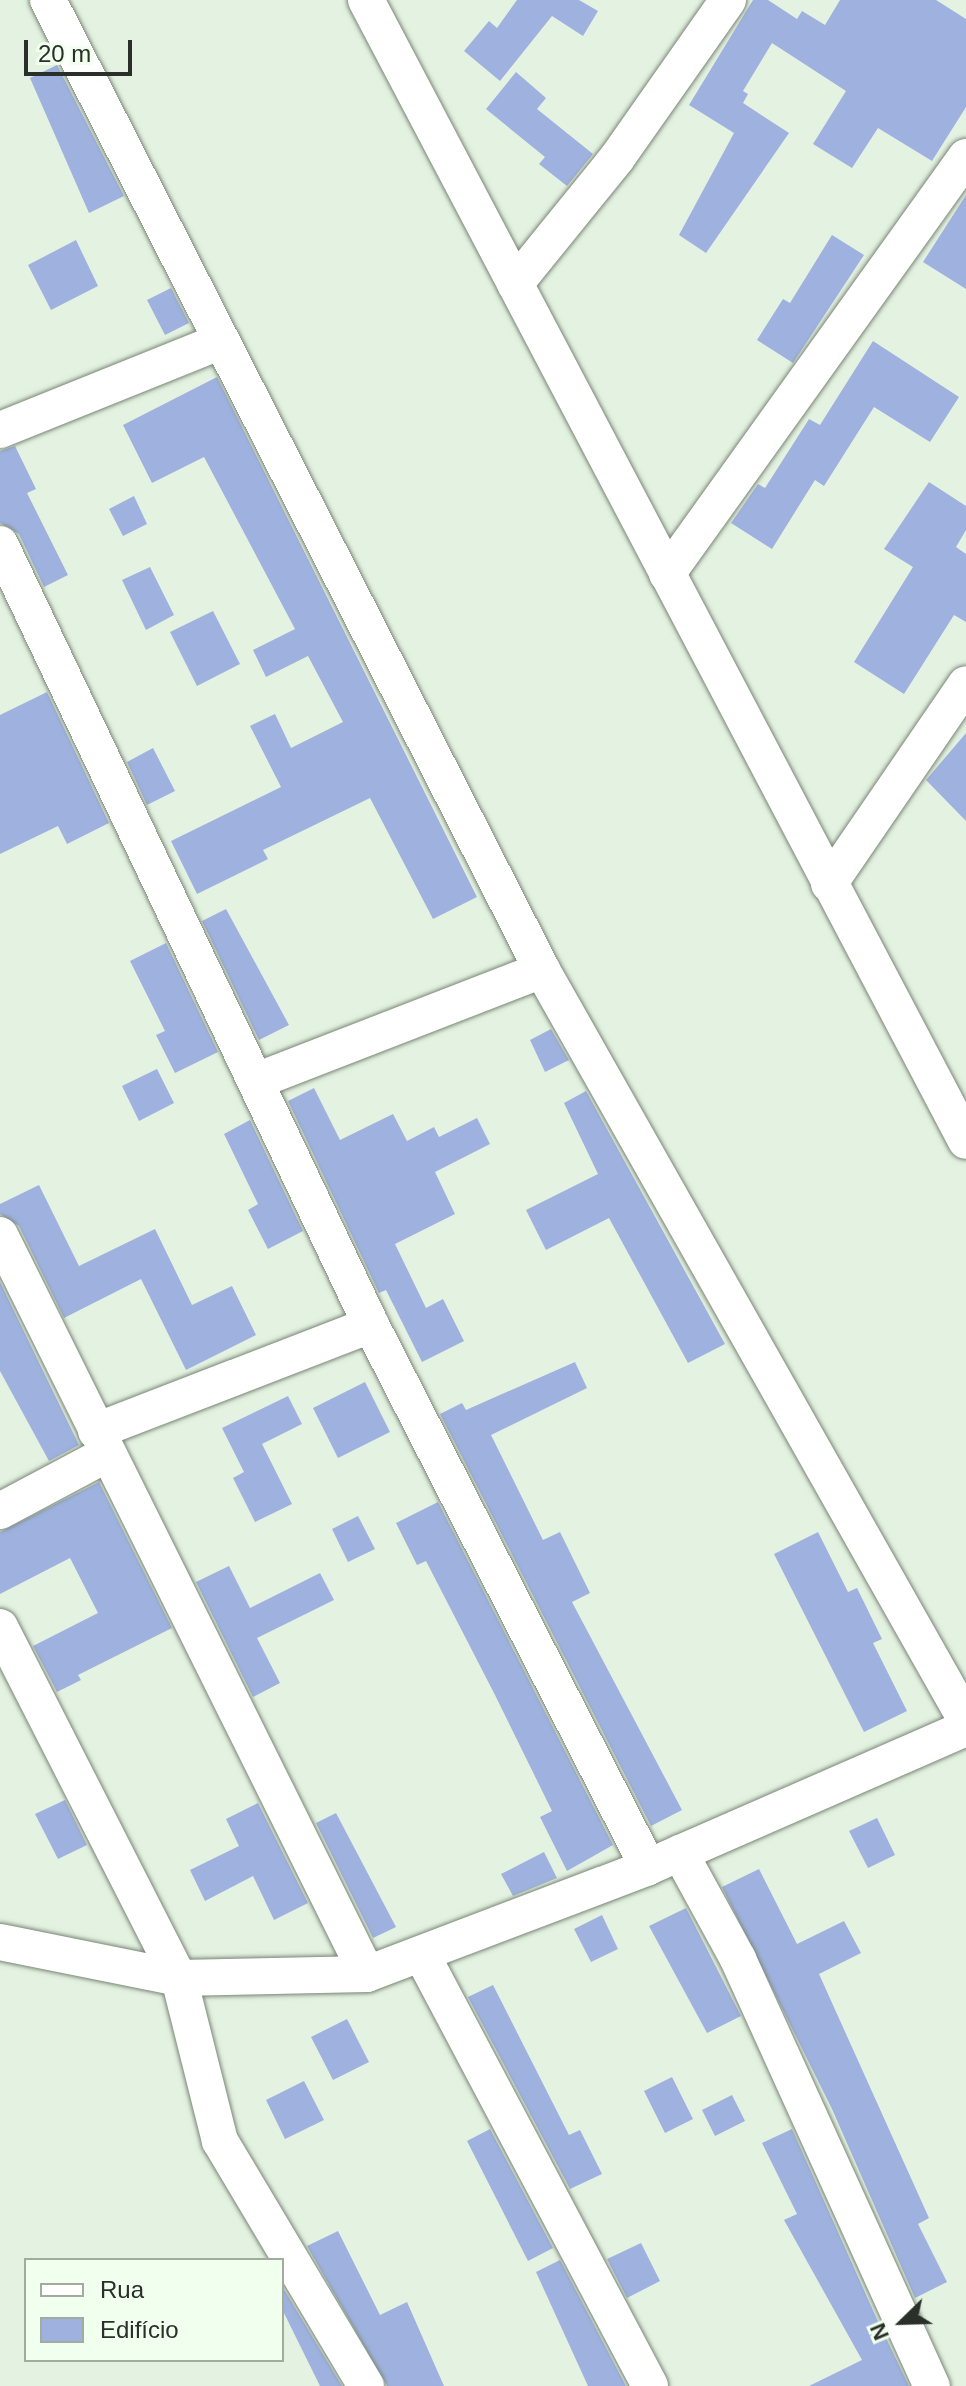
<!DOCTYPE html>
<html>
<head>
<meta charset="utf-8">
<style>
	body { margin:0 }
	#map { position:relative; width:966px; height:2386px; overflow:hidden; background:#e4f2e1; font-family:Helvetica,sans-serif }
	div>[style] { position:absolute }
	.building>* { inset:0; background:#9fb2df }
	.roads { filter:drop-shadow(0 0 2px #798676) drop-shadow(0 0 2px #798676) }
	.minor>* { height:36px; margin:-18px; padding:0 18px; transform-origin:18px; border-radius:18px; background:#fff }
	span { translate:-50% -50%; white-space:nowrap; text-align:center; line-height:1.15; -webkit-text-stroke:8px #f1ffee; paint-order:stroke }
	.legend { position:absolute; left:24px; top:2258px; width:260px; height:104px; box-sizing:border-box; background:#f1ffee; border:2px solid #a1ac9f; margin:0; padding:10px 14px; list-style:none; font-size:24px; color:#2a2f29 }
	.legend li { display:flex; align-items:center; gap:16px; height:40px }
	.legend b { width:40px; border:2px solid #a1ac9f }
	.north { position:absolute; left:862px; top:2282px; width:80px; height:80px; -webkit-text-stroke:6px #f1ffee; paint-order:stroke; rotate:247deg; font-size:22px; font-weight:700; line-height:32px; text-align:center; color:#2a2f29 }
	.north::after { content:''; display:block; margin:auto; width:28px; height:36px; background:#2a2f29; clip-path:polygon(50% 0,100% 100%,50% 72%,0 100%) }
	.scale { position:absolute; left:24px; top:40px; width:108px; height:36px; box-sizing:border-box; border:4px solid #2a2f29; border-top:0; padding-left:10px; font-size:24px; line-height:28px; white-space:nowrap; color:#2a2f29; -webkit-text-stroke:6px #f1ffee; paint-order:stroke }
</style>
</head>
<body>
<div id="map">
	<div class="building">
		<div style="clip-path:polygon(517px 0,579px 0,598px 11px,583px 36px,552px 16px,500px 81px,464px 51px,489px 21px,497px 28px)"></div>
		<div style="clip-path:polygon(753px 0,768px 0,797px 19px,802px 11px,825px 25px,840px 0,936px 0,966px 19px,966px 107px,932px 161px,878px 128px,852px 168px,813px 144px,846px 91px,772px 43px,743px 91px,748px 94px,743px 103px,789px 133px,706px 253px,679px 235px,734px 133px,689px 105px)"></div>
		<div style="clip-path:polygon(57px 65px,124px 196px,89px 213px,30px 78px)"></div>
		<div style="clip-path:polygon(516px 72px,546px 98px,537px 109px,593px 154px,567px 186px,539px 164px,545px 157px,486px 109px)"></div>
		<div style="clip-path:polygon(966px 195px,966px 289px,923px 262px)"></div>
		<div style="clip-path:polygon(832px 235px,864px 255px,793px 363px,757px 340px,783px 299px,790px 303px)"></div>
		<div style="clip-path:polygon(76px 240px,98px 286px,51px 310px,28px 265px)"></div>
		<div style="clip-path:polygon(171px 288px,189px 323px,165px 335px,147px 300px)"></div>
		<div style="clip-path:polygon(873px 341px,959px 397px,930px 442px,874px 407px,824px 486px,815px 480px,772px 549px,731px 523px,758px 484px,765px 488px,809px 419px,820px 425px)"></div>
		<div style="clip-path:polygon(217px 377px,477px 897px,433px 919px,370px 798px,263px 850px,268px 859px,197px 894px,171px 841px,281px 787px,250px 726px,275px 714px,291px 748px,343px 722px,308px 656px,266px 677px,253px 650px,295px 629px,204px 457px,152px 483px,123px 425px)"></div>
		<div style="clip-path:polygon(15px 446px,36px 489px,27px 493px,68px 575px,44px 587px,19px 534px,0 523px,0 451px)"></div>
		<div style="clip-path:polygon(929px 482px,966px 506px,966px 530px,956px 547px,966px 554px,966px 622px,954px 615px,904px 694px,854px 662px,913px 567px,884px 549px)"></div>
		<div style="clip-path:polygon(134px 496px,147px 524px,123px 536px,109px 509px)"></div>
		<div style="clip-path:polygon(150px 567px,174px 615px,146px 630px,122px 580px)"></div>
		<div style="clip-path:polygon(213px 611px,240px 664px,197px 686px,170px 632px)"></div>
		<div style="clip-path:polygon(47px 692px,109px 823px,67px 844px,58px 826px,0 854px,0 715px)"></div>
		<div style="clip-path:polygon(966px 733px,966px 821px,926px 780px)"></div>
		<div style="clip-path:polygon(153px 748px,175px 791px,147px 805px,127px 762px)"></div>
		<div style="clip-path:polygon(226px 909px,289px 1025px,259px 1040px,202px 921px)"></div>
		<div style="clip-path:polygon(166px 943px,218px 1052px,175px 1073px,156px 1035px,165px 1031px,130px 961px)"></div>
		<div style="clip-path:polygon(551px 1029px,569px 1060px,545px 1072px,530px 1040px)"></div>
		<div style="clip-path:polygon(157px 1069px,174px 1103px,139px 1121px,122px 1086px)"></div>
		<div style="clip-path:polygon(314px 1088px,340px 1140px,393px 1114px,407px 1141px,434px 1127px,439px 1137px,477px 1118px,490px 1144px,435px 1172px,455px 1214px,395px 1244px,426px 1308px,443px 1299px,464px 1341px,422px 1362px,386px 1290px,379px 1293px,288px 1101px)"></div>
		<div style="clip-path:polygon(586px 1091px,725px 1344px,688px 1363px,609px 1218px,546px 1250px,526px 1210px,598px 1174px,564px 1103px)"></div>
		<div style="clip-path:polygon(250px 1120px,303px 1231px,268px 1249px,248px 1210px,258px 1204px,224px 1134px)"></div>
		<div style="clip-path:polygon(39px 1185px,79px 1266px,155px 1229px,192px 1305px,232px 1286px,256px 1335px,186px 1370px,141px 1279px,64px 1318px,19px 1226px,0 1214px,0 1204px)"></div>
		<div style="clip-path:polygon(0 1282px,79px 1445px,49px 1461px,0 1371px)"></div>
		<div style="clip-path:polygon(575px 1362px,587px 1388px,491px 1435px,543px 1540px,560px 1532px,590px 1593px,572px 1602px,682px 1810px,651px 1826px,440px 1414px,462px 1403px,466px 1410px)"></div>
		<div style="clip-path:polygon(365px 1382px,390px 1432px,338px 1458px,313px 1408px)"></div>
		<div style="clip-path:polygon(288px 1396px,302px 1424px,262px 1444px,292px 1504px,255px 1522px,233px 1478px,244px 1472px,222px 1428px)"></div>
		<div style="clip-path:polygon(99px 1482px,172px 1628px,78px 1675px,81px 1680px,57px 1692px,33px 1646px,98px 1613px,70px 1558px,0 1594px,0 1532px)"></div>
		<div style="clip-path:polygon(438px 1502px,613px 1845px,567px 1871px,540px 1817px,552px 1811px,495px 1695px,426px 1561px,417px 1565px,396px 1523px)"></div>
		<div style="clip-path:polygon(358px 1516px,375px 1549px,348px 1562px,332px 1529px)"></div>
		<div style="clip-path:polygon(818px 1532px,848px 1592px,857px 1588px,882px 1639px,873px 1643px,907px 1711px,864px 1732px,774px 1554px)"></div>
		<div style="clip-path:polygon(229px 1566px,250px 1608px,320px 1573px,334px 1600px,257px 1638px,280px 1683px,253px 1697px,196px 1582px)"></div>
		<div style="clip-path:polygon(65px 1800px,87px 1845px,58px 1859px,35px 1814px)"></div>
		<div style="clip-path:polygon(258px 1803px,308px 1903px,274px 1920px,253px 1876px,205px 1901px,190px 1870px,239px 1846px,226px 1819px)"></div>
		<div style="clip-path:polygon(336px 1813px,396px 1927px,373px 1938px,316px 1823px)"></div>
		<div style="clip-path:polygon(877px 1818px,895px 1855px,868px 1868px,849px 1831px)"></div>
		<div style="clip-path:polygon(544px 1852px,557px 1878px,513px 1896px,501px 1874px)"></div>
		<div style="clip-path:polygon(759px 1869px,797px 1944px,844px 1921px,861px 1953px,819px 1974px,929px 2218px,918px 2224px,947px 2282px,915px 2298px,832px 2109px,722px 1887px)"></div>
		<div style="clip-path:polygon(686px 1908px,741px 2016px,707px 2033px,649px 1926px)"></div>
		<div style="clip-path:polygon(602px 1915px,618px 1949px,591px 1962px,574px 1929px)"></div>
		<div style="clip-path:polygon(493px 1985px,569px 2135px,580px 2130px,602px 2174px,570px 2189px,468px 1997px)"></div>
		<div style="clip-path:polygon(347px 2019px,369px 2062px,333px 2080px,311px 2037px)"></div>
		<div style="clip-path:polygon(672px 2077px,693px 2119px,665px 2133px,644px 2091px)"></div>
		<div style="clip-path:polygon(304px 2081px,324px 2120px,285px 2139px,266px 2100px)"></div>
		<div style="clip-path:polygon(732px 2095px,745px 2121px,715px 2136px,702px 2110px)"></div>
		<div style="clip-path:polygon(490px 2129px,553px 2248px,528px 2261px,467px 2141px)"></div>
		<div style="clip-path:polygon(792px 2129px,876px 2317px,909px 2386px,809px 2386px,862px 2360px,784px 2220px,797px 2214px,762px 2143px)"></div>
		<div style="clip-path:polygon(338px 2231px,380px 2315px,407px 2302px,444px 2386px,387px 2386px,307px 2246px)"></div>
		<div style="clip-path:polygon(641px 2243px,660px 2281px,627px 2298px,607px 2259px)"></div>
		<div style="clip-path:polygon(560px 2260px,626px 2386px,588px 2386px,536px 2272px)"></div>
		<div style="clip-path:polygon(282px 2286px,342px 2386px,320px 2386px,282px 2309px)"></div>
	</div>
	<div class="roads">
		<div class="minor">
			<div style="left:48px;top:0;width:1089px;rotate:63.01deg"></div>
			<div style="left:542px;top:970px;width:862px;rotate:60.52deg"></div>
			<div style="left:366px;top:0;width:1289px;rotate:62.26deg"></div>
			<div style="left:515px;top:284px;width:162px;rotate:-51deg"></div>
			<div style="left:617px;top:158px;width:193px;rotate:-54.9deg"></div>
			<div style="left:0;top:430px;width:238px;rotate:-21.9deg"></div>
			<div style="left:0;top:544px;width:865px;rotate:64.59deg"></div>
			<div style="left:371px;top:1325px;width:609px;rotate:62.93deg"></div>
			<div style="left:667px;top:574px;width:513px;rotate:-54.36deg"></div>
			<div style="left:829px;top:884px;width:242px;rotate:-55.6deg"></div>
			<div style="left:256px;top:1081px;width:307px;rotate:-21.2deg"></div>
			<div style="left:0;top:1235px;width:825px;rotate:63.59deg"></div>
			<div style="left:96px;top:1431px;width:295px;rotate:-21.1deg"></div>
			<div style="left:0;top:1511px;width:121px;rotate:-28deg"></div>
			<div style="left:0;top:1627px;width:394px;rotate:63deg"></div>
			<div style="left:179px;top:1978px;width:168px;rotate:75.9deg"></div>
			<div style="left:220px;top:2141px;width:285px;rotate:59.2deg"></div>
			<div style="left:680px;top:1853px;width:121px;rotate:61.3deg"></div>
			<div style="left:738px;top:1959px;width:469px;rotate:65.6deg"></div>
			<div style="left:0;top:1942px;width:183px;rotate:11.4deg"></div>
			<div style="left:179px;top:1978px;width:188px;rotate:-1.2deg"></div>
			<div style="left:367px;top:1974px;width:301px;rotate:-20.8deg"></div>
			<div style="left:648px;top:1867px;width:347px;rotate:-23.6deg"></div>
			<div style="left:423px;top:1957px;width:485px;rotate:62.1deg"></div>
		</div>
	</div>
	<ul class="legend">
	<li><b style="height:10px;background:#fff"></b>Rua</li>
	<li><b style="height:22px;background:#9fb2df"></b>Edifício</li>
	</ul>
	<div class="north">N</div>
	<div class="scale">20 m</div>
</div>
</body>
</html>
